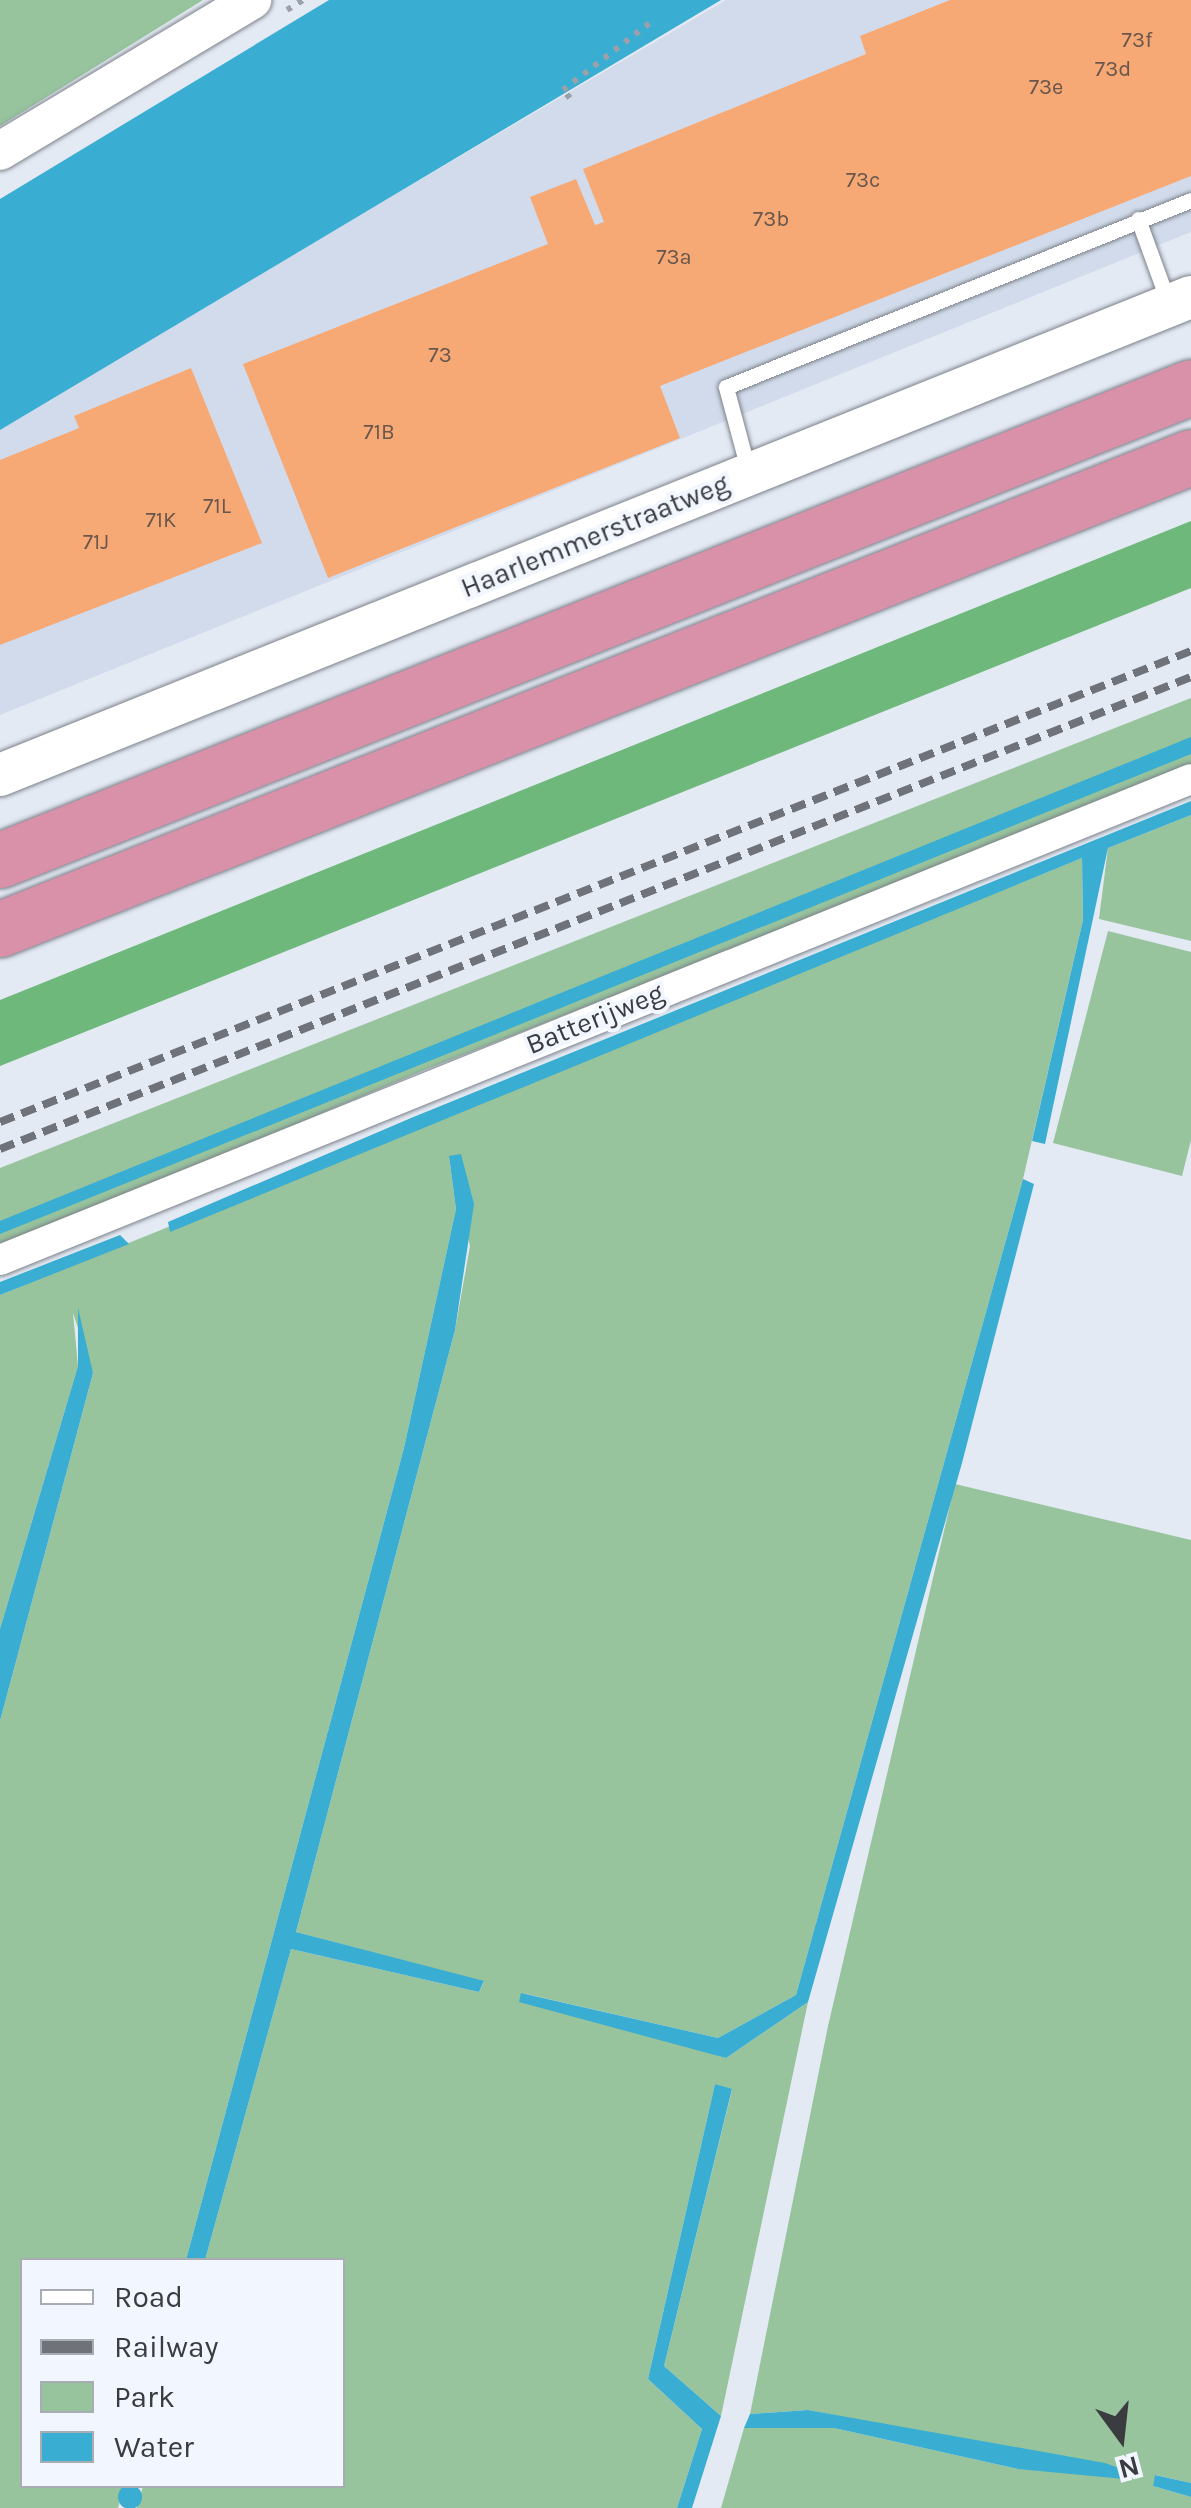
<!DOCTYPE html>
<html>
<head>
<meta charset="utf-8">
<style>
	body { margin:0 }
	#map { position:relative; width:1191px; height:2508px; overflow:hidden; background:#e4eaf4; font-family:Karla,sans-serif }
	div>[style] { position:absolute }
	.built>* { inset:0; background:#d2dbeb }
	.green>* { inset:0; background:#97c39d }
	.forest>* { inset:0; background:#6fb87c }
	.water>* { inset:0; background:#39add2 }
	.round { border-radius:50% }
	.building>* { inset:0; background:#f6a974 }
	.path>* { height:6px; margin-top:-3px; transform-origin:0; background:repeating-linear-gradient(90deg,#9ca0a8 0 5px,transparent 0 13px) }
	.roads { filter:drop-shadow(0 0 2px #7c818a) drop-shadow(0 0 2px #7c818a) }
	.service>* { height:15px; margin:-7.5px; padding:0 7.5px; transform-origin:7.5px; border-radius:7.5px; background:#fff }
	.minor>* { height:30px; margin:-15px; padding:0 15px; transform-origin:15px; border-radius:15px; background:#fff }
	.tertiary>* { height:38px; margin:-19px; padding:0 19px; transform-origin:19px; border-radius:19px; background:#fff }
	.secondary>* { height:42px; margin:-21px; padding:0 21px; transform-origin:21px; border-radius:21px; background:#fff }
	.motorway>* { height:55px; margin:-27.5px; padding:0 27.5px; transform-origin:27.5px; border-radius:27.5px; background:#d891a8 }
	.rail>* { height:8px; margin-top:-4px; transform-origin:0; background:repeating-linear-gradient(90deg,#6f7379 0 15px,transparent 0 23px) }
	span { translate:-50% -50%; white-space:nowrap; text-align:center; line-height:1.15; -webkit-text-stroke:8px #f2f7ff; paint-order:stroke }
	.number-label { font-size:22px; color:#69574d }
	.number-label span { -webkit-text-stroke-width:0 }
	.street-label { font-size:28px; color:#3a3c40 }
	.legend { position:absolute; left:20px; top:2258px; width:325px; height:230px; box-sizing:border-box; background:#f2f7ff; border:2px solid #a8acb3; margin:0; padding:12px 18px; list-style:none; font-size:30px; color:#3a3c40 }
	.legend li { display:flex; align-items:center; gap:20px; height:50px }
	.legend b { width:50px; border:2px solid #a8acb3 }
	.north { position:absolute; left:1071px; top:2388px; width:100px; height:100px; -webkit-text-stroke:8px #f2f7ff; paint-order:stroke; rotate:165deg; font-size:28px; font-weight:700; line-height:40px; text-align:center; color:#3a3c40 }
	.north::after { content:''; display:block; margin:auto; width:35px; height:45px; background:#3a3c40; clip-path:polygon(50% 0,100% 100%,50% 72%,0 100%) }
</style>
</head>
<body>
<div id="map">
	<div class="built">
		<div style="clip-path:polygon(726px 0,1191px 0,1191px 232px,0 715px,0 427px)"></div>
	</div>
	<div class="green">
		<div style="clip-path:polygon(0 0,203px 0,0 126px)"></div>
		<div style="clip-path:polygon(1191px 698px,1191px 769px,422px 1071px,0 1249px,0 1168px)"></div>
		<div style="clip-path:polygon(1191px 815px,1191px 941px,1099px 919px,1108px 848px)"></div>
		<div style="clip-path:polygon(1082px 858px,1083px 920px,1023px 1179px,796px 1995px,718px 2038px,522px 1993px,726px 2058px,808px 2002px,721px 2416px,664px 2366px,732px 2090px,715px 2084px,648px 2379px,702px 2429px,677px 2508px,137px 2508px,143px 2486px,342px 2486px,342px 2260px,205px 2260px,291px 1949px,479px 1992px,484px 1982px,296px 1932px,455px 1330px,470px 1246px,449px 1156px,456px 1209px,404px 1448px,186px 2260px,22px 2260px,22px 2486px,124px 2486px,118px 2508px,0 2508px,0 1721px,93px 1373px,73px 1313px,78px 1366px,0 1629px,0 1295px)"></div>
		<div style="clip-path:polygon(1108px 931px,1191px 952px,1191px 1140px,1182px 1176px,1053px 1143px)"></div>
		<div style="clip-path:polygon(955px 1484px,1191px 1540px,1191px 2483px,1156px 2475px,1153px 2486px,1191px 2497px,1191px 2508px,721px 2508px,744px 2428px,834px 2428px,1018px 2469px,1126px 2471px,808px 2410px,750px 2414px,828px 2026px)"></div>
	</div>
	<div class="forest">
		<div style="clip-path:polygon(1191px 521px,1191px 588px,0 1066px,0 1000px)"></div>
	</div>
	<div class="water">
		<div style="clip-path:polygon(329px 0,721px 0,0 430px,0 199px)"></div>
		<div style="clip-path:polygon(1191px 737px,1191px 754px,0 1234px,0 1221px)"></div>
		<div style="clip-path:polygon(1191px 801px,1191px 815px,1108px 848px,1045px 1144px,1032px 1141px,1083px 920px,1082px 858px,170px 1232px,168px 1222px,411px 1118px)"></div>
		<div style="clip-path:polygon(461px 1154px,474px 1204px,455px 1330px,296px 1932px,484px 1981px,479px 1992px,291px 1949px,205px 2260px,186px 2260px,404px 1448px,456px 1209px,449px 1156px)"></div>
		<div style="clip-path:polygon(1023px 1179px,1034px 1184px,962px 1463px,808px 2002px,726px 2058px,519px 2002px,521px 1993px,718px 2038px,796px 1995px)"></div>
		<div style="clip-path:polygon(120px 1235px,129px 1244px,0 1295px,0 1282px)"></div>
		<div style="clip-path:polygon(78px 1308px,93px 1373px,0 1721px,0 1629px,78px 1366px)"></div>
		<div style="clip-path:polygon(715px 2084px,732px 2089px,664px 2366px,721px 2416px,692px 2508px,677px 2508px,702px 2429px,648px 2379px)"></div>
		<div style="clip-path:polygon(808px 2410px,1105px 2463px,1127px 2471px,1124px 2479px,1018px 2469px,834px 2428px,744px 2428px,750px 2414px)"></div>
		<div style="clip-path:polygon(1155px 2475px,1191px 2483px,1191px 2497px,1153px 2486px)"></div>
		<div class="round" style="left:118px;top:2485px;width:24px;height:24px"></div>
	</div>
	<div class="building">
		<div style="clip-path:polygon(950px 0,1191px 0,1191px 176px,660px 386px,680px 438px,328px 578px,243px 364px,548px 244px,530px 197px,576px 179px,595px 225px,604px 222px,583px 169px,866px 54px,860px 36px)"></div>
		<div style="clip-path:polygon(191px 368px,262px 543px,0 645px,0 460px,79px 428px,74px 416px)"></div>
	</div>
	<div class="path">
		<div style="left:287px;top:10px;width:19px;rotate:-32deg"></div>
		<div style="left:570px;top:98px;width:11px;rotate:-131deg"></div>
		<div style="left:563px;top:90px;width:111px;rotate:-37.7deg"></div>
	</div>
	<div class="roads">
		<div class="service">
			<div style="left:1138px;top:219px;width:90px;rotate:70deg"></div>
			<div style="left:749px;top:473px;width:89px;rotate:-105deg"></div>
			<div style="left:726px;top:387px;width:501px;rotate:-21.91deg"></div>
		</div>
		<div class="minor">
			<div style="left:0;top:1260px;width:1284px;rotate:-21.99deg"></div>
		</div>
		<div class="tertiary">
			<div style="left:0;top:151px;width:294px;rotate:-30.9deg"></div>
		</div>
		<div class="secondary">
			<div style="left:0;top:775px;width:1283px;rotate:-21.87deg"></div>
		</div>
		<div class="motorway">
			<div style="left:0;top:860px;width:1281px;rotate:-21.66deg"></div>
			<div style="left:0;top:929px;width:1281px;rotate:-21.62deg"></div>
		</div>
	</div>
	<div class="rail">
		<div style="left:0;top:1122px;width:1281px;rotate:-21.58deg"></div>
		<div style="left:0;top:1149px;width:1281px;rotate:-21.62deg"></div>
	</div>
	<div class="number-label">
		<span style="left:1137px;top:41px">73f</span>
		<span style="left:1113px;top:70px">73d</span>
		<span style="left:1046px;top:88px">73e</span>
		<span style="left:863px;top:181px">73c</span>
		<span style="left:771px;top:220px">73b</span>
		<span style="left:674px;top:258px">73a</span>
		<span style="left:440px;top:356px">73</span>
		<span style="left:379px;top:433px">71B</span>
		<span style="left:217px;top:507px">71L</span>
		<span style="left:161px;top:521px">71K</span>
		<span style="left:96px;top:543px">71J</span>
	</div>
	<div class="street-label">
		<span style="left:595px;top:536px;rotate:-22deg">Haarlemmerstraatweg</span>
		<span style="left:595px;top:1019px;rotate:-22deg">Batterijweg</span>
	</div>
	<ul class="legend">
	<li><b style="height:12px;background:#fff"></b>Road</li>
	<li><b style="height:12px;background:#6f7379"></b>Railway</li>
	<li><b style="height:28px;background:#97c39d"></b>Park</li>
	<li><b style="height:28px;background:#39add2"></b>Water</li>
	</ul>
	<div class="north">N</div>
</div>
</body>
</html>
